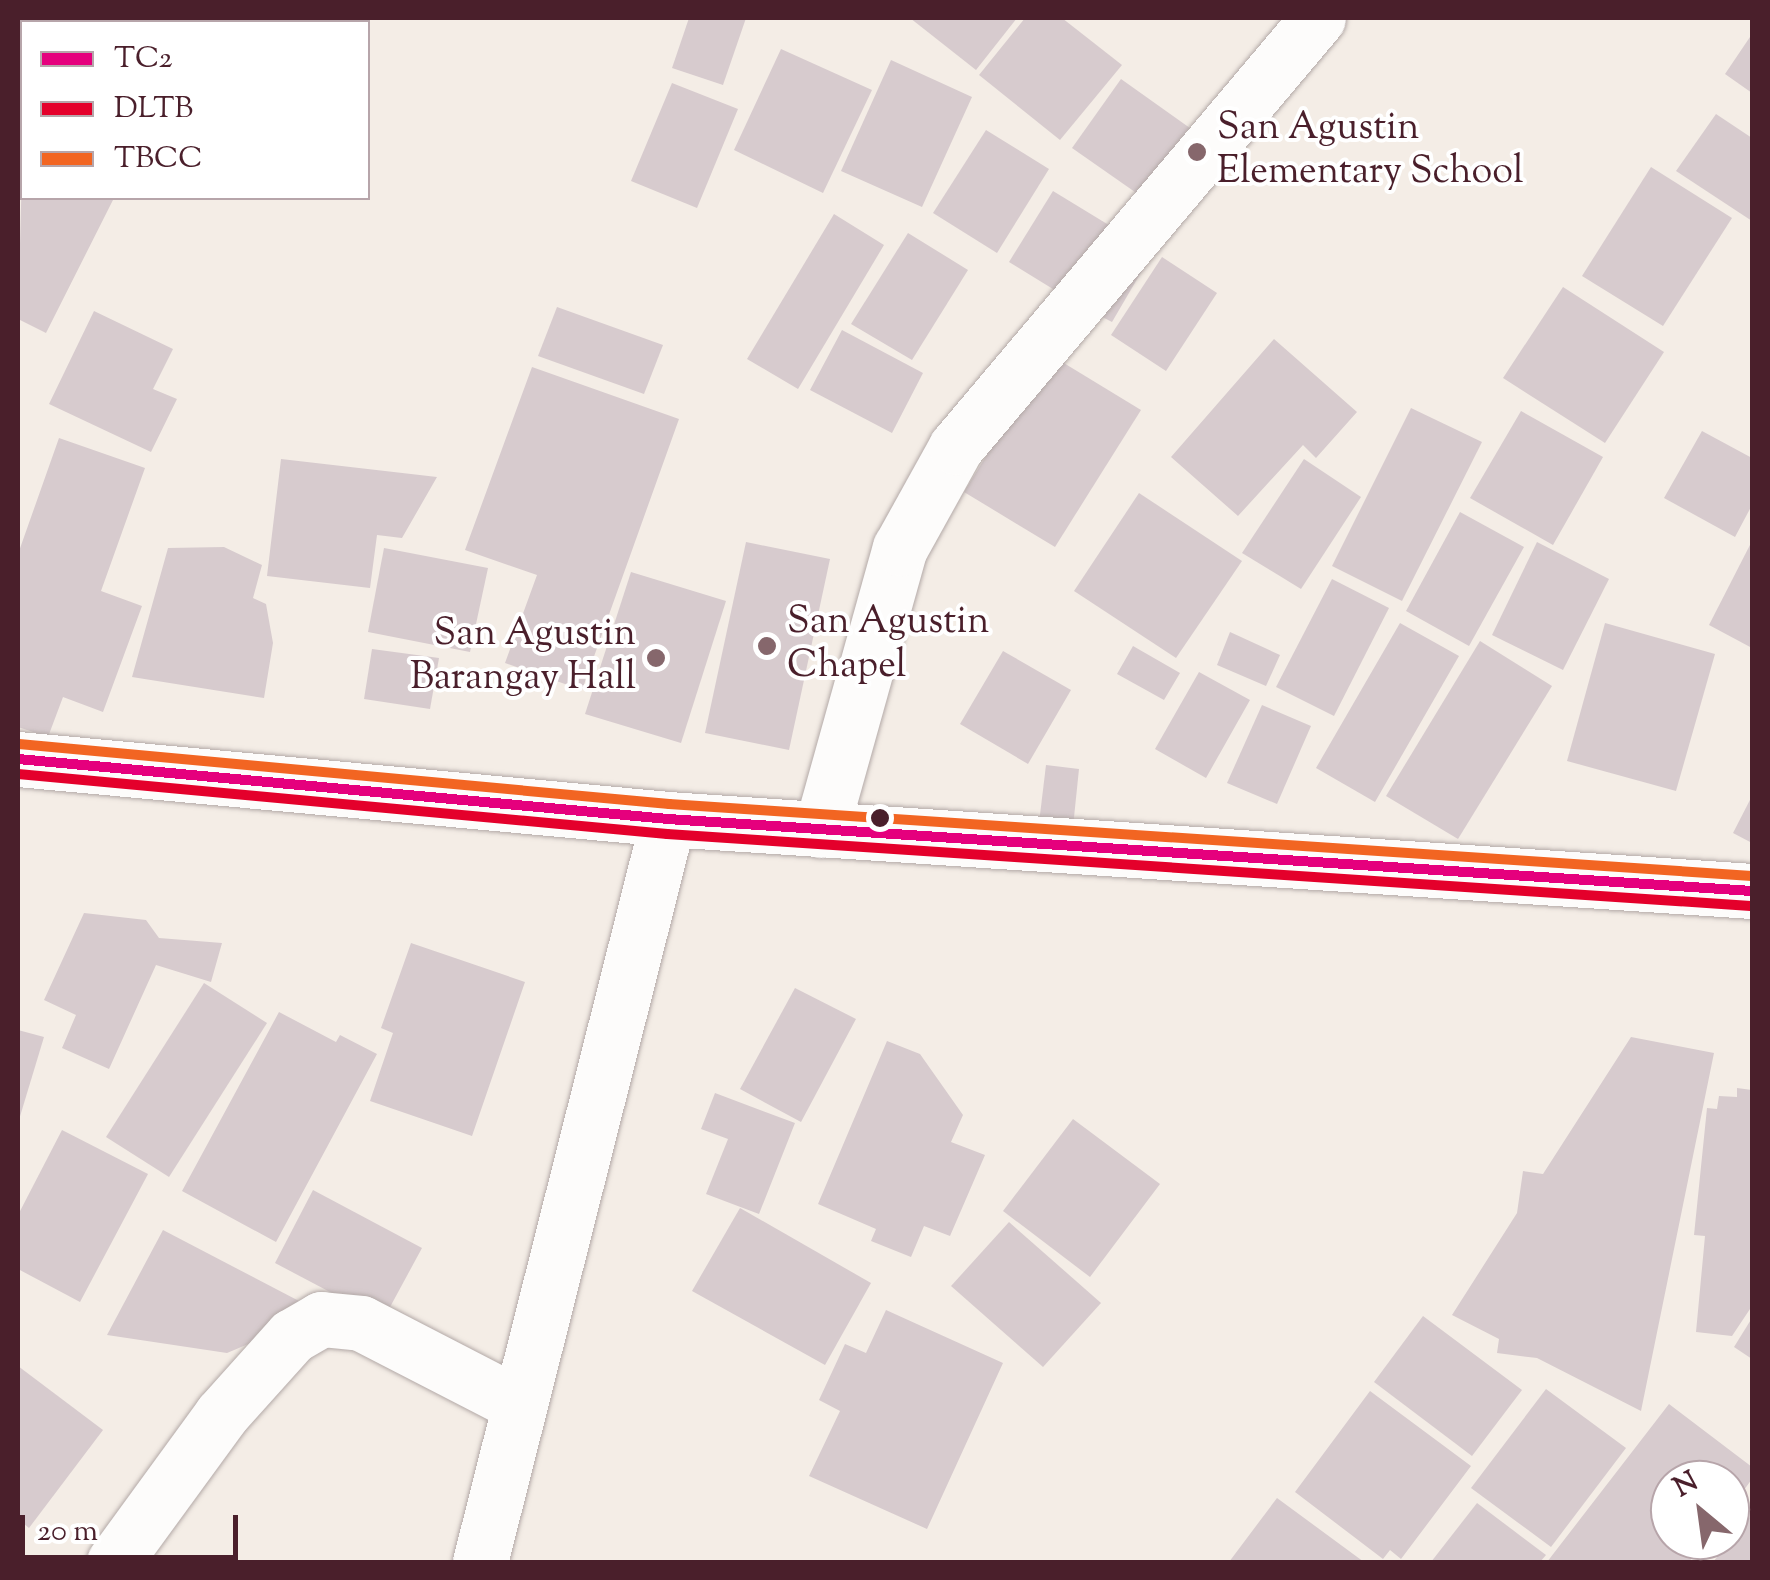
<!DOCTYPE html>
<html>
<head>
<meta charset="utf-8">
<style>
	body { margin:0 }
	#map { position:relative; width:1770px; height:1580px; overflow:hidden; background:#f4ede6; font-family:"Sorts Mill Goudy",serif }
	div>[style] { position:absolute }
	.building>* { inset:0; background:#d7cbce }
	.roads { filter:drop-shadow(0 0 2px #b3a9a7) drop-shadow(0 0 2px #b3a9a7) }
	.minor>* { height:55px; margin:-27.5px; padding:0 27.5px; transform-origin:27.5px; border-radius:27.5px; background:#fdfcfb }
	.tertiary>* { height:55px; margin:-27.5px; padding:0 27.5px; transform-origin:27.5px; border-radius:27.5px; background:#fdfcfb }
	.trunk>* { height:55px; margin:-27.5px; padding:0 27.5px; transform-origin:27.5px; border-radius:27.5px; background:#fdfcfb }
	.bus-1>* { height:10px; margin:-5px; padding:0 5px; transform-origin:5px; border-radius:5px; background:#e5007d }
	.bus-2>* { height:10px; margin:-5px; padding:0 5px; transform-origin:5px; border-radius:5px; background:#e4002b }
	.bus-3>* { height:10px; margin:-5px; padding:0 5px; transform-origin:5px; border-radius:5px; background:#f26522 }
	.dots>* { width:28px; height:28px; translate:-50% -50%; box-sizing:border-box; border:5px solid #fff; border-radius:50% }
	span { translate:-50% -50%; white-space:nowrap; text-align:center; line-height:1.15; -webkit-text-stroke:8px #fff; paint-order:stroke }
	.poi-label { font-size:38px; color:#4a1f2b }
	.left { translate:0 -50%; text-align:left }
	.right { translate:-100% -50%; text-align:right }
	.frame { position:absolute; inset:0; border:20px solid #4a1f2b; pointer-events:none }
	.legend { position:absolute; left:20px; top:20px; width:350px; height:180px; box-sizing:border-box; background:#fff; border:2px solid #b7a5aa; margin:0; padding:12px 18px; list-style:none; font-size:30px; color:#4a1f2b }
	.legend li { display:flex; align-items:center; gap:20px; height:50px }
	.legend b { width:50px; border:2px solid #b7a5aa }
	.north { position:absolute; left:1650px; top:1460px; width:100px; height:100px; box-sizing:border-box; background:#fff; border:2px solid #b7a5aa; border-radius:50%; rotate:331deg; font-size:28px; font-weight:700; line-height:40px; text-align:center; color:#4a1f2b }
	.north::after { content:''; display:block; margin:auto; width:35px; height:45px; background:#86676c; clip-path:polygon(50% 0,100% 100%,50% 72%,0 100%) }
	.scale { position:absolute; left:20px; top:1515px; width:218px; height:45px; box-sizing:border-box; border:5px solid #4a1f2b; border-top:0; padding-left:12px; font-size:30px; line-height:35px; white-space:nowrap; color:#4a1f2b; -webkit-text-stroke:8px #fff; paint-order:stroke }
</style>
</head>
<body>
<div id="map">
	<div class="building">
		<div style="clip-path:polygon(689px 18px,746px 18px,723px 85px,672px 68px)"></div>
		<div style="clip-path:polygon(910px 18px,1017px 18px,976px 70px)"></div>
		<div style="clip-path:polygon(1025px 18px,1062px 18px,1122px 65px,1060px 140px,979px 75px)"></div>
		<div style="clip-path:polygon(1752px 34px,1752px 93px,1725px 74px)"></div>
		<div style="clip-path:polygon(781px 49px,872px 90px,823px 193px,734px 150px)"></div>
		<div style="clip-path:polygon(891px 60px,972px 97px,922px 207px,841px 171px)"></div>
		<div style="clip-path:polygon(1121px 79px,1204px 138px,1155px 206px,1072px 148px)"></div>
		<div style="clip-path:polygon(672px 83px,738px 109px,697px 208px,631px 181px)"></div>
		<div style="clip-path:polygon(1716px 114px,1752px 138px,1752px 221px,1676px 171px)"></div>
		<div style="clip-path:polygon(986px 130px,1049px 169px,997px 253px,933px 213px)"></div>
		<div style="clip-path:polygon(1651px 167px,1732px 218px,1663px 326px,1582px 276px)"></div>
		<div style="clip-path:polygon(22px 169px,22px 198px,114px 198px,46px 333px,18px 319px)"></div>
		<div style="clip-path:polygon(1053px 191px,1117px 230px,1074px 302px,1009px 262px)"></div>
		<div style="clip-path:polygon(834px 214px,884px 245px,798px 389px,747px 359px)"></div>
		<div style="clip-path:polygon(908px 233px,968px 270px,912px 360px,851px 324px)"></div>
		<div style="clip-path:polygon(1114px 254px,1143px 269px,1112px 322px,1083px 307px)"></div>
		<div style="clip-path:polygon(1162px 257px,1217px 293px,1166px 371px,1111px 335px)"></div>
		<div style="clip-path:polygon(1563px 287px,1664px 352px,1605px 443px,1503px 378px)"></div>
		<div style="clip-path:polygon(557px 307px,663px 345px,644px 394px,538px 356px)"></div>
		<div style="clip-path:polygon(94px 311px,173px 349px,153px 389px,177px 399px,151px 452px,49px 404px)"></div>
		<div style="clip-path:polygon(842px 330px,923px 373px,892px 433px,810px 390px)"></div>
		<div style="clip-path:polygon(1274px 339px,1357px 412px,1316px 458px,1303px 445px,1238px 516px,1171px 457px)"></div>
		<div style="clip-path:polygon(1049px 354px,1141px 410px,1055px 547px,964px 492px)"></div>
		<div style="clip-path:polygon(532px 367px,679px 419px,582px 690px,505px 663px,537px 575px,465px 550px)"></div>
		<div style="clip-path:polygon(1411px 408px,1482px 442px,1402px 601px,1332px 566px)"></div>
		<div style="clip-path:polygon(1521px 411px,1603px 457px,1553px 545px,1470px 498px)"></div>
		<div style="clip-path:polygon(1702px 431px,1752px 458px,1752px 505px,1735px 537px,1664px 498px)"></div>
		<div style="clip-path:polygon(59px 438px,145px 468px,101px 591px,142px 606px,103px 712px,63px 697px,48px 737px,18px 727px,18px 554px)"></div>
		<div style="clip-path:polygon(281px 459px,437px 477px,402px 538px,377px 535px,370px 588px,267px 576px)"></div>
		<div style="clip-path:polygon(1304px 459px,1361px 497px,1301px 589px,1242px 553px)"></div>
		<div style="clip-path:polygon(1139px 493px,1242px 561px,1176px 658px,1074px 591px)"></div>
		<div style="clip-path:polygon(1460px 512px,1524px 547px,1469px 646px,1406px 611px)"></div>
		<div style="clip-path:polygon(1752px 541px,1752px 648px,1709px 625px)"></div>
		<div style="clip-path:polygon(746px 542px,830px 559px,789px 750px,705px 733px)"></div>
		<div style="clip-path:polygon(1537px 542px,1609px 579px,1563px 670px,1492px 635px)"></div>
		<div style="clip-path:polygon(224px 547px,262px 565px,253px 598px,266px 604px,273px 643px,264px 698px,132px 677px,168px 548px)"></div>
		<div style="clip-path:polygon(384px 548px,488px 568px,470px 652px,368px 632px)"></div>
		<div style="clip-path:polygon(631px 572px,726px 601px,681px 743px,585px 714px)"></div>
		<div style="clip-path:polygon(1332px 579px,1389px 608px,1334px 716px,1276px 687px)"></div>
		<div style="clip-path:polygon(1400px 623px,1459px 656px,1375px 802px,1316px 768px)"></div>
		<div style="clip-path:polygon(1605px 623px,1715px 654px,1676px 791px,1567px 761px)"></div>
		<div style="clip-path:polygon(1230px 632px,1280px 655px,1266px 686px,1217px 665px)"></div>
		<div style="clip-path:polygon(1480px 641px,1552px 686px,1458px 839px,1386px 796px)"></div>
		<div style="clip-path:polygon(1133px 646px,1180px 673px,1164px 700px,1117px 674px)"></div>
		<div style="clip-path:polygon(372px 649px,439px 658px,430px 709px,364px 699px)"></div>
		<div style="clip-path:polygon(1003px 651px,1071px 690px,1028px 764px,960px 724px)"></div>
		<div style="clip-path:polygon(1199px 672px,1250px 700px,1206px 778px,1155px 749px)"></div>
		<div style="clip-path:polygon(1262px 705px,1311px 726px,1277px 804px,1227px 783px)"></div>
		<div style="clip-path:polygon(1046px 765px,1079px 769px,1073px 827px,1039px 823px)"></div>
		<div style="clip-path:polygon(1752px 796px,1752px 843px,1733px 833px)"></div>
		<div style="clip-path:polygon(84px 913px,146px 920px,159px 938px,222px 943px,211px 982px,156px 965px,109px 1069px,62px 1048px,76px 1015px,44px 1000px)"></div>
		<div style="clip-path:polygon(411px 943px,525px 982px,472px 1136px,370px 1101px,393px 1033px,381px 1028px)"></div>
		<div style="clip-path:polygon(204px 983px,267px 1023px,169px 1177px,106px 1137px)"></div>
		<div style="clip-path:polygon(795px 988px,856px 1019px,801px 1122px,740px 1089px)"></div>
		<div style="clip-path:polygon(279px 1012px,336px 1042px,340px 1035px,377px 1054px,276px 1242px,182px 1191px)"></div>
		<div style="clip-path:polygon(18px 1030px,44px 1037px,18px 1123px)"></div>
		<div style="clip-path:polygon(1631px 1037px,1714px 1053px,1641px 1411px,1537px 1358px,1497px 1353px,1499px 1339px,1452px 1315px,1517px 1213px,1523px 1171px,1543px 1174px)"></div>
		<div style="clip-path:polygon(887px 1041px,920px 1054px,963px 1115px,951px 1142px,985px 1155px,950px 1236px,924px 1226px,911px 1257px,871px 1241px,876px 1229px,818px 1204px)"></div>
		<div style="clip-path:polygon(1737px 1088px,1752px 1090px,1752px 1306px,1732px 1336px,1696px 1332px,1705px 1236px,1694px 1235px,1707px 1108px,1717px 1109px,1719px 1096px,1737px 1097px)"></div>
		<div style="clip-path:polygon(715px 1093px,795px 1123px,759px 1214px,706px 1194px,728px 1139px,701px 1129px)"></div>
		<div style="clip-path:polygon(1073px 1119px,1160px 1184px,1090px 1277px,1003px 1211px)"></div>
		<div style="clip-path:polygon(62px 1130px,148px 1174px,80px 1302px,18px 1269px,18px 1215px)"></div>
		<div style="clip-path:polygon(313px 1190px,422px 1248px,383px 1320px,275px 1263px)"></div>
		<div style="clip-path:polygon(740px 1208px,871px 1283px,825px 1365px,692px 1291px)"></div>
		<div style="clip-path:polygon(1009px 1222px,1101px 1303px,1043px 1367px,951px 1286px)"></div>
		<div style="clip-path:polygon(163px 1230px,322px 1313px,227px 1353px,107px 1335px)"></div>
		<div style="clip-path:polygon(886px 1310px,1003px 1363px,927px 1529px,809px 1476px,840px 1411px,819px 1400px,845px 1344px,866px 1353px)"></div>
		<div style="clip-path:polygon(1423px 1316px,1522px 1390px,1472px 1456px,1374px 1382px)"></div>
		<div style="clip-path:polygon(1752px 1318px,1752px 1359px,1734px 1347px)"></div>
		<div style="clip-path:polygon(18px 1366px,103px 1430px,29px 1528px,18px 1519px)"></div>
		<div style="clip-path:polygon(1546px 1389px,1626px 1448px,1551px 1547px,1471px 1488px)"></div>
		<div style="clip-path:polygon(1370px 1391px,1471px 1466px,1401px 1559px,1390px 1550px,1383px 1559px,1295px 1492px)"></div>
		<div style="clip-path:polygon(1669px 1404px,1752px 1467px,1752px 1479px,1730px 1509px,1730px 1480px,1670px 1480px,1670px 1540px,1706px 1540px,1689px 1562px,1547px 1562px)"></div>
		<div style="clip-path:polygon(1277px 1498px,1364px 1562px,1229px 1562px)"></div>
		<div style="clip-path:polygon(1477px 1503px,1546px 1555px,1540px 1562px,1431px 1562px)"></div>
		<div style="clip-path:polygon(1750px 1517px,1752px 1562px,1713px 1562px)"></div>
	</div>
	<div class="roads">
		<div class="minor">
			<div style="left:821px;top:830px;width:293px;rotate:-74.4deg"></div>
			<div style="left:900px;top:548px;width:115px;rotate:-61deg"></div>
			<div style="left:956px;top:447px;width:561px;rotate:-49.84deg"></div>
			<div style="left:114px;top:1562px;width:182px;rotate:-53.9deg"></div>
			<div style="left:221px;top:1415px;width:106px;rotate:-48.1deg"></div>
			<div style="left:292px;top:1336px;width:34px;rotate:-30deg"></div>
			<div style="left:321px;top:1319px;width:40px;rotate:5.7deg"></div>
			<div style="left:361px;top:1323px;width:177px;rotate:27.3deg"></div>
		</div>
		<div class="tertiary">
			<div style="left:480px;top:1562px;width:766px;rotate:-75.8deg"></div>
		</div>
		<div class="trunk">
			<div style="left:18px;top:759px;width:653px;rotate:5.27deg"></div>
			<div style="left:668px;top:819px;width:1086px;rotate:3.8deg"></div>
		</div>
	</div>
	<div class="bus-1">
		<div style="left:18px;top:759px;width:653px;rotate:5.27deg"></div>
		<div style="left:668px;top:819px;width:1086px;rotate:3.8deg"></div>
	</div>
	<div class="bus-2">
		<div style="left:18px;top:774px;width:652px;rotate:5.28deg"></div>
		<div style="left:667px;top:834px;width:1086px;rotate:3.8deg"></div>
	</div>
	<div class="bus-3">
		<div style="left:19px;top:744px;width:653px;rotate:5.27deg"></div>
		<div style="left:669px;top:804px;width:1085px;rotate:3.8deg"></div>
	</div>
	<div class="dots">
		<div style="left:1197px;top:152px;background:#86676c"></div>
		<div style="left:767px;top:646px;background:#86676c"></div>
		<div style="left:656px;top:658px;background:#86676c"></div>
		<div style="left:880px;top:818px;background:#4a1f2b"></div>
	</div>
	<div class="poi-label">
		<span class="left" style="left:1217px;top:152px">San Agustin<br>Elementary School</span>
		<span class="left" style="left:787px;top:646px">San Agustin<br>Chapel</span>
		<span class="right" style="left:636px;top:658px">San Agustin<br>Barangay Hall</span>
	</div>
	<div class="frame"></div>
	<ul class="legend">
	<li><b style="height:12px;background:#e5007d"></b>TC2</li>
	<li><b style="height:12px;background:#e4002b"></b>DLTB</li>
	<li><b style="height:12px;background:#f26522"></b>TBCC</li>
	</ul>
	<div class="north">N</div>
	<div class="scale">20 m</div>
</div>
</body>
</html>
